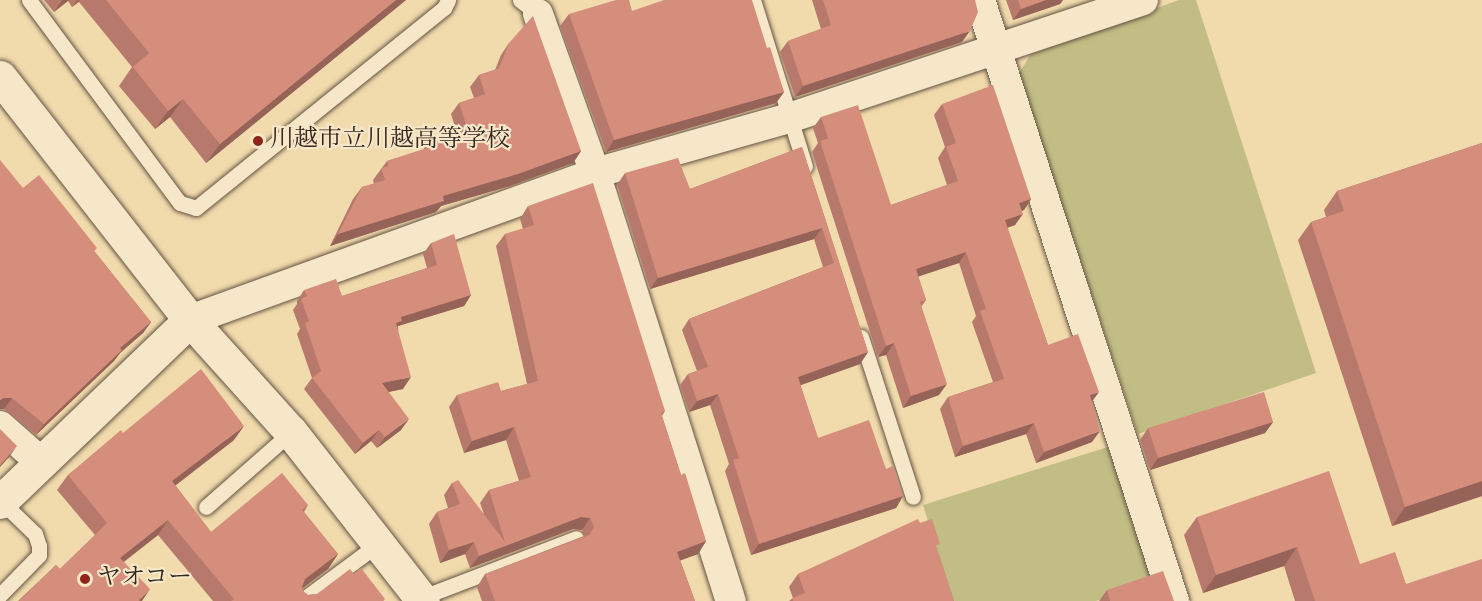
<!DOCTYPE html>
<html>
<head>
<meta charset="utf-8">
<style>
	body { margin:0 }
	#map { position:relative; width:1482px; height:601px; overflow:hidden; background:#f1daac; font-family:"Old Standard TT","Noto Serif JP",serif }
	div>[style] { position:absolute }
	.green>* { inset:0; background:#c1bd84 }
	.roads { filter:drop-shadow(0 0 2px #655343) drop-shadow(0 0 2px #655343) }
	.lane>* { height:15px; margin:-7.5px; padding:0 7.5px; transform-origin:7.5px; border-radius:7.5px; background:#f6e7c9 }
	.street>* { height:30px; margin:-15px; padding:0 15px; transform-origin:15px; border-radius:15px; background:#f6e7c9 }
	.secondary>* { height:33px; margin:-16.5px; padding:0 16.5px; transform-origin:16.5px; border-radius:16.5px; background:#f6e7c9 }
	.wall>* { inset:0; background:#b7796b }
	.shaded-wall>* { inset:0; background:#956357 }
	.building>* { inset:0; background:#d58d7c }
	.dots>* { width:16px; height:16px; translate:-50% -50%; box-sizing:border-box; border:3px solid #f6e7c9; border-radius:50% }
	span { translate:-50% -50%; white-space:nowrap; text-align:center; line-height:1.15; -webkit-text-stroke:4.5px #f6e7c9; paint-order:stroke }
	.poi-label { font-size:24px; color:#362620 }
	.left { translate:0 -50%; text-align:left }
</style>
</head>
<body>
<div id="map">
	<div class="green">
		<div style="clip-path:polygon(1179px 0,1196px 0,1316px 373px,1138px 434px,1018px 75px,1031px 54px)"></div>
		<div style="clip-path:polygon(1108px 447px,1153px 582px,1096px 601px,953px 601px,923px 505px)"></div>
	</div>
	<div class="roads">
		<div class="lane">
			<div style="left:29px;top:0;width:253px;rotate:53.4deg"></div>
			<div style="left:180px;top:203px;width:17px;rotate:17deg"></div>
			<div style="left:196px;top:208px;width:319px;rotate:-38.9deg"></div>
			<div style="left:444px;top:8px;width:9px;rotate:-63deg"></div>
			<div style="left:520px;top:0;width:23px;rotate:38deg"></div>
			<div style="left:753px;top:0;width:174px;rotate:72.6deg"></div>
			<div style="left:861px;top:337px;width:168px;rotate:72deg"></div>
			<div style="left:206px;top:507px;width:113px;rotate:-41.4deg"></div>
			<div style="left:0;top:595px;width:56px;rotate:-45.7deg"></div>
			<div style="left:39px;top:555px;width:9px;rotate:-90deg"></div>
			<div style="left:39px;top:546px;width:13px;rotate:-108deg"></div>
			<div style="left:35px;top:534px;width:47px;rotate:-135.9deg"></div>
			<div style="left:420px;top:598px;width:167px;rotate:-21deg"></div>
			<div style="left:301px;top:601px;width:96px;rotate:-36.5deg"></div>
		</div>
		<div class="street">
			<div style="left:980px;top:0;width:632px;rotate:72.11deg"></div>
			<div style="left:538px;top:14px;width:169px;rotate:70.3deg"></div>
			<div style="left:595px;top:173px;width:449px;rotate:72.4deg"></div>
			<div style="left:190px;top:320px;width:431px;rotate:-19.9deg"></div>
			<div style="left:595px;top:173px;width:202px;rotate:-15.8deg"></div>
			<div style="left:789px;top:118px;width:373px;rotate:-18.4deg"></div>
			<div style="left:0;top:426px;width:56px;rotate:41.4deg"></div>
		</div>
		<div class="secondary">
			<div style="left:0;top:77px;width:308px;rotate:52deg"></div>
			<div style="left:190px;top:320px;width:151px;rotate:48deg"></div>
			<div style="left:291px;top:432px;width:214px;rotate:52deg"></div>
			<div style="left:0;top:502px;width:263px;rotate:-43.8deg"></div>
		</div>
	</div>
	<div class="wall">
		<div style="clip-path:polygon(44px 0,406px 0,206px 163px,170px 117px,155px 129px,119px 86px,132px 67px,79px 2px,72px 7px,68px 1px,54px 12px)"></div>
		<div style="clip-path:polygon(812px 0,975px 0,962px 42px,795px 97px,780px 52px,788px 41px,821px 29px)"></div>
		<div style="clip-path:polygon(1006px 0,1063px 0,1060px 4px,1013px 20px)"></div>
		<div style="clip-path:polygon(632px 11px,767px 48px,784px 92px,776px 103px,606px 152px,560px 26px,569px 14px)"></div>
		<div style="clip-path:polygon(509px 43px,581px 151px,573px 163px,510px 186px,441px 206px,436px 212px,330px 246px,353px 199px,362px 187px,374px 184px,373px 180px,387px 161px,423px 150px,429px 141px,457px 133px,451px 114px,459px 103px,474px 98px,470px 87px,479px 75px,495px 70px,501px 55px)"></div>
		<div style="clip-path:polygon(942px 104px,1031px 199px,1024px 210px,1022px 211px,1015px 225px,1007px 228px,1048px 345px,1092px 402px,1092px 442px,1036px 463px,1026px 434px,955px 457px,940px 409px,948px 397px,993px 382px,972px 322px,976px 316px,959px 263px,918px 276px,926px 300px,921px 307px,939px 395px,903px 408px,886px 355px,878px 357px,812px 152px,818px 143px,813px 128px,821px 117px,891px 205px,947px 185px,938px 158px,945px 147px,934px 115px)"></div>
		<div style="clip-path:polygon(1482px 143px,1482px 497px,1482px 496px,1392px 526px,1298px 240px,1311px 222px,1326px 217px,1324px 210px,1337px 191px)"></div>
		<div style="clip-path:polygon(802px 147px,868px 352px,860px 364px,800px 385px,818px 438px,886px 469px,903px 496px,896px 508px,751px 555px,725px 471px,729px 464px,710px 405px,689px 412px,680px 385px,688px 374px,697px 371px,682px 330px,689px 319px,823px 267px,814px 239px,650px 289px,617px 185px,625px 173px,690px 189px)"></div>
		<div style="clip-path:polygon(23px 188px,95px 252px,151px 322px,143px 333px,120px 353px,114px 361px,36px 435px,4px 409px)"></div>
		<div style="clip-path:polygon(528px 206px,665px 411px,662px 416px,681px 475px,706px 541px,698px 554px,680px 560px,695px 601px,482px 601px,477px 587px,485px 574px,584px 536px,582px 530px,573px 529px,470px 568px,465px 554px,440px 563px,429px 524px,437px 512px,448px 508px,444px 495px,452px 483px,484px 514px,480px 503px,489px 490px,519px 481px,506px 440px,464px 453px,449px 407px,457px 395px,501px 391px,527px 384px,496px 246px,505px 234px,523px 229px,520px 219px)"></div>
		<div style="clip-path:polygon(431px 243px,471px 295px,464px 306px,398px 326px,398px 327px,403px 389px,388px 392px,401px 430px,377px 448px,371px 441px,355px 454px,304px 389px,312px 378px,297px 334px,300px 329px,293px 310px,297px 304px,297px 301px,304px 290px,342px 296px,427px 268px,423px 254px)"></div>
		<div style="clip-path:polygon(1273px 422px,1265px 433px,1150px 470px,1140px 440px,1148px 428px)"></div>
		<div style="clip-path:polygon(123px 433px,234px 440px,175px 485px,211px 532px,308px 505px,304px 512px,338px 554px,328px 569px,302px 588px,304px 592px,308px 595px,317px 594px,354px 574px,384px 601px,213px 601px,158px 535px,124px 562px,142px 601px,18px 601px,56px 565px,60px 569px,95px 535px,57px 490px,68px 475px)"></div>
		<div style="clip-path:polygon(1197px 517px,1360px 564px,1406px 584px,1482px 601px,1295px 601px,1284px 566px,1203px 593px,1184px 535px)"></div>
		<div style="clip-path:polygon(920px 523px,937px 549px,954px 601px,789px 601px,793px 598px,789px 587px,798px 574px)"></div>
		<div style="clip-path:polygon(1107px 590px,1174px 601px,1099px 601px)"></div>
	</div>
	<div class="shaded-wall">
		<div style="clip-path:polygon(62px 0,69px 0,54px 12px)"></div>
		<div style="clip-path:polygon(77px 0,80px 0,72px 7px)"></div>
		<div style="clip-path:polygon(396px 0,406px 0,206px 163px,220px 144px)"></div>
		<div style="clip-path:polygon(1046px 0,1063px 0,1060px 4px,1013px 20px,1021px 9px)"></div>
		<div style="clip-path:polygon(970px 31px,962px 42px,795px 97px,803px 86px)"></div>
		<div style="clip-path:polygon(784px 92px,776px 103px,606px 152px,614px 140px)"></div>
		<div style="clip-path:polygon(183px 99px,170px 117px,155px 129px,168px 111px)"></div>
		<div style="clip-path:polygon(581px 151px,573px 163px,510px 186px,441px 206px,436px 212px,330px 246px,338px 234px,443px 196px)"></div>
		<div style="clip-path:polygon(1031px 199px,1024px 210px,1011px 214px,1019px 203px)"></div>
		<div style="clip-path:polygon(1023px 214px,1015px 225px,997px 231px,1005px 220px)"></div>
		<div style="clip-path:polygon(822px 228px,814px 239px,650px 289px,658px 278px)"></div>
		<div style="clip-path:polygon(966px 252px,959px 263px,908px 280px,916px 269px)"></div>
		<div style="clip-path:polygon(471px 295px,464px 306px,398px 326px,394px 332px,389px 334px,401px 317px)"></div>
		<div style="clip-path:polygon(151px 322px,143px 333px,120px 353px,114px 361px,36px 435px,44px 424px,120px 348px)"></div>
		<div style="clip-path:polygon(894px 343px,886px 355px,878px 357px,886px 346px)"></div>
		<div style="clip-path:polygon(868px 352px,860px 364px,790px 389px,798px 377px)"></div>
		<div style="clip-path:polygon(411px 377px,403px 389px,374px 395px,382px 383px)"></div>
		<div style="clip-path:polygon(947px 384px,939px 395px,903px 408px,911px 396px)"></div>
		<div style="clip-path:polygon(1099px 392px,1091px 403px,1090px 395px)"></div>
		<div style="clip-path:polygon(718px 394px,710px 405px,689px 412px,697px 401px)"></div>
		<div style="clip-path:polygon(3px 398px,12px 398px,4px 409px,0 409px,0 400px)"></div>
		<div style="clip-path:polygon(409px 419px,401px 430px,377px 448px,385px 437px)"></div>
		<div style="clip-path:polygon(1273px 422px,1265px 433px,1150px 470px,1158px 458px)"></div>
		<div style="clip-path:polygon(1034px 423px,1026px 434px,955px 457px,963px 446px)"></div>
		<div style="clip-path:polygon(244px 426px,234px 440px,162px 496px,172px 481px)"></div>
		<div style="clip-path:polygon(514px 427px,506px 440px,464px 453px,472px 441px)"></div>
		<div style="clip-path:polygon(379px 430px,371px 441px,355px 454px,363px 443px)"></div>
		<div style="clip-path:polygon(1100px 431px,1092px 442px,1036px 463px,1044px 452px)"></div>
		<div style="clip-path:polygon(17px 446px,9px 457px,0 467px,0 465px)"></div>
		<div style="clip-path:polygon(1482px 481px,1482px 496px,1392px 526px,1405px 507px)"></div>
		<div style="clip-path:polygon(903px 496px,896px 508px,751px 555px,759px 544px)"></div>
		<div style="clip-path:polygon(581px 517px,590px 518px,582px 530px,573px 529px,470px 568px,479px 556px)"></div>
		<div style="clip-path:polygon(168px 520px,158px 535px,110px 572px,120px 558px)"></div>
		<div style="clip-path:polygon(706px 541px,698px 554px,668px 565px,677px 552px)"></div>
		<div style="clip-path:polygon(474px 542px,465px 554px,440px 563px,449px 550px)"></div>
		<div style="clip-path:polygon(1297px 547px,1284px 566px,1203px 593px,1216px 575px)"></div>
		<div style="clip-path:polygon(338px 554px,328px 569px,295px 594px,305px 579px)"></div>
		<div style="clip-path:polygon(150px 589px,142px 601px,138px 601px)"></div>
	</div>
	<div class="building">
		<div style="clip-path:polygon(106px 0,396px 0,220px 144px,183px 99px,168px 111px,133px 67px,149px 53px)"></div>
		<div style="clip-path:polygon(616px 0,629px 0,632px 11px,664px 0,752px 0,767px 48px,770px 47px,784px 92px,614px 140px,569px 14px)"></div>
		<div style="clip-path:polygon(823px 0,975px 0,978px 12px,970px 31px,803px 86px,788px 41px,831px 25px)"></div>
		<div style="clip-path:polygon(1018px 0,1046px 0,1021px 9px)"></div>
		<div style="clip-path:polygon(533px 16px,581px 151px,518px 174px,443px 196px,444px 201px,338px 234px,362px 187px,385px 180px,381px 168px,389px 166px,387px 161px,430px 147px,429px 141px,468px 130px,459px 103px,485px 94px,479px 75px,499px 68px,509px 43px)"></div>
		<div style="clip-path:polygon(993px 85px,1031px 199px,1019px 203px,1023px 214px,1005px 220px,1048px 345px,1078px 334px,1099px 392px,1090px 395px,1100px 431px,1044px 452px,1034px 423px,963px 446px,948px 397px,1004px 379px,980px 311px,986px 309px,966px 252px,916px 269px,926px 300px,920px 302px,947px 384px,911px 396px,894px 343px,886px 346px,820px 141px,828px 138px,821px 117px,858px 105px,891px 205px,958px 181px,946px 147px,956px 143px,942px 104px)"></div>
		<div style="clip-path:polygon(1482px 143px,1482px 481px,1405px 507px,1311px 222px,1344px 211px,1337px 191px)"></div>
		<div style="clip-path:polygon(802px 147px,868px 352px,798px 377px,818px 438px,869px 420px,886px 469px,893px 466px,903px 496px,759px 544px,733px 460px,739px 458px,718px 394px,697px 401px,688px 374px,708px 367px,689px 319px,834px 263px,822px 228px,658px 278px,625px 173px,678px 158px,690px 189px)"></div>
		<div style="clip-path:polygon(0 160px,23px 188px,39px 175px,97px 248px,94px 251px,151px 322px,120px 348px,122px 350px,44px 424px,12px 398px,3px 398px,0 400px)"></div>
		<div style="clip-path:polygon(593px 183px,665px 411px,661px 413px,681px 475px,685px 473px,686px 476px,706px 541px,677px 552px,695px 601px,495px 601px,485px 574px,589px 535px,594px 527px,590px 518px,581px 517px,479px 556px,474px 542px,449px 550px,437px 512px,460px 504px,452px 483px,458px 480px,505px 542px,489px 490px,531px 477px,514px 427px,472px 441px,457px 395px,498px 382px,501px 391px,538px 381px,505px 234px,534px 225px,528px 206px)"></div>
		<div style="clip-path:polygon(454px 234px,471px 295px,401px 317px,402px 321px,396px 323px,411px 377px,382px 383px,409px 419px,385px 437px,379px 430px,363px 443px,312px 378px,321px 371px,305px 323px,309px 321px,301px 299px,307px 296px,304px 290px,336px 279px,342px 296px,437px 265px,431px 243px)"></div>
		<div style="clip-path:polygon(201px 369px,244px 426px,172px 481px,211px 532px,282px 473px,308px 505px,302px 510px,338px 554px,305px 579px,302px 587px,304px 592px,308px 595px,317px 594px,350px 569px,354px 574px,361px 568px,385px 599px,383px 601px,231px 601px,234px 599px,168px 520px,120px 558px,150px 589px,139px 600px,140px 601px,19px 601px,56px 565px,60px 569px,107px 523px,68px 475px,121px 430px,123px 433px)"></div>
		<div style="clip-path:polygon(1264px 392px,1273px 422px,1158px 458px,1148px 428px)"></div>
		<div style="clip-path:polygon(0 429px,17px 446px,0 465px)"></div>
		<div style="clip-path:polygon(1329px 471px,1360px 564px,1395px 552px,1406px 584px,1482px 559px,1482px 601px,1315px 601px,1297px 547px,1216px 575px,1197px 517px)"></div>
		<div style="clip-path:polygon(918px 519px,920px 523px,932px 519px,940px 544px,936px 545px,954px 601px,793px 601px,792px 598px,805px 593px,798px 574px)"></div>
		<div style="clip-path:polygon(1163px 571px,1174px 601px,1110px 601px,1107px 590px)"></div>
	</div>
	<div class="dots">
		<div style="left:258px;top:141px;background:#8f2418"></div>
		<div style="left:85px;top:579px;background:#8f2418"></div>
	</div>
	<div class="poi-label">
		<span class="left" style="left:270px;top:141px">川越市立川越高等学校</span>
		<span class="left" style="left:97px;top:579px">ヤオコー</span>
	</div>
</div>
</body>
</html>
